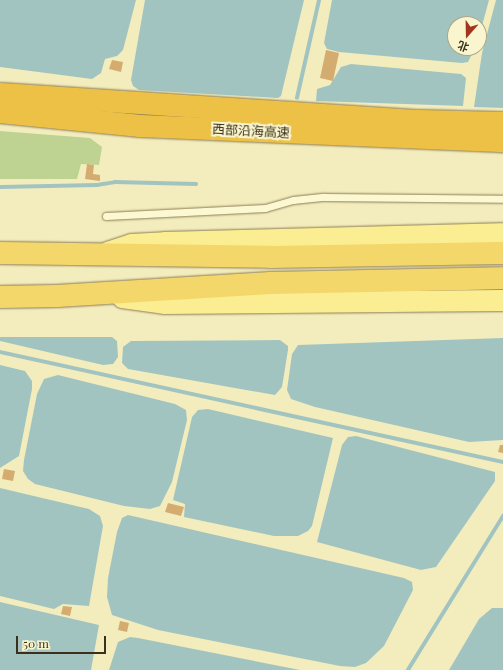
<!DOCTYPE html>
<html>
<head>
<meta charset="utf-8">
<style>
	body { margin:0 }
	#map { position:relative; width:503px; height:670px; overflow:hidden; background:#f3edbe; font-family:"Playfair Display","Noto Sans SC",serif }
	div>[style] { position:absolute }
	.green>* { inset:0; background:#bed291 }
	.water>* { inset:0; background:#a2c4c0 }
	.pier>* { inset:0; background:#f3edbe }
	.stream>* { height:3.5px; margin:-1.75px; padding:0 1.75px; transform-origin:1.75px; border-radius:1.75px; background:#a2c4c0 }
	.building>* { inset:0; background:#d5ac70 }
	.roads { filter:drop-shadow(0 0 1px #8d7d55) drop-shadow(0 0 1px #8d7d55) }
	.service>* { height:7px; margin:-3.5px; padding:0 3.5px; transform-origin:3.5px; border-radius:3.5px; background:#fcf8d2 }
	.primary>* { height:21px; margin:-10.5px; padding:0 10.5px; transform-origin:10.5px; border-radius:10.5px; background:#fbed91 }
	.trunk>* { height:22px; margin:-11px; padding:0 11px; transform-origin:11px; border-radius:11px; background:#f4d76b }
	.motorway>* { height:22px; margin:-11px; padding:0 11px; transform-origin:11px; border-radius:11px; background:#ecc145 }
	span { translate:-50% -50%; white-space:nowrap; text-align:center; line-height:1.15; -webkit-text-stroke:4px #f9f5cf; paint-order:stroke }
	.street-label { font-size:13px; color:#3b301b }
	.north { position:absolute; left:447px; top:16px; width:40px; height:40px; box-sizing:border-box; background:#f9f5cf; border:1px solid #ada687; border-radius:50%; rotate:200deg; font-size:11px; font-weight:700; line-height:16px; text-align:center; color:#3b301b }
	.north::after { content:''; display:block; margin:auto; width:14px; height:18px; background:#a3351e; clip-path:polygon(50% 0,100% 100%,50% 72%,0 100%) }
	.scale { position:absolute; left:16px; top:636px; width:90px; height:18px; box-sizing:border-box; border:2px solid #3b301b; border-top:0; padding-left:5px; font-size:12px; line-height:14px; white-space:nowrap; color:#3b301b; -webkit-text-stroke:3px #f9f5cf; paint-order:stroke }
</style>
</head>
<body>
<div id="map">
	<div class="green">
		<div style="clip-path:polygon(0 131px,90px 138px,102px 147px,99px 165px,81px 164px,77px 179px,0 179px)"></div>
	</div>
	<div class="water">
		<div style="clip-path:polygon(0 0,136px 0,123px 50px,117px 56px,105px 59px,101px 73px,92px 79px,0 67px)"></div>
		<div style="clip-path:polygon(145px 0,304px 0,281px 96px,278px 98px,139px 90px,133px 86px,131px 80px)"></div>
		<div style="clip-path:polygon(332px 0,489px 0,479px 37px,479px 24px,455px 24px,455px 48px,475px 48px,468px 62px,462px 63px,339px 52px,327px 49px,324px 43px)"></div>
		<div style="clip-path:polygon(496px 0,503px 0,503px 108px,474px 107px,482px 53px)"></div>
		<div style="clip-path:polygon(351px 64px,461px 74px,466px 78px,463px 106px,316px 101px,317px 89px,330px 85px,341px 67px)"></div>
		<div style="clip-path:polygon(0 337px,112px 337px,117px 341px,118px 357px,113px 364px,103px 365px,0 341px)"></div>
		<div style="clip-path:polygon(503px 338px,503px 440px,469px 442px,315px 407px,291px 399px,287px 390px,292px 354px,298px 345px)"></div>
		<div style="clip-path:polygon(280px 340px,288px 346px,288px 350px,282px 387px,275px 395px,128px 369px,122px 363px,123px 347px,131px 341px)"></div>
		<div style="clip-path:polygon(0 365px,25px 371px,32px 381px,32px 389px,19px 456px,0 468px)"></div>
		<div style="clip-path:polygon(58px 375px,175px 404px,186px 410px,187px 420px,172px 482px,160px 506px,150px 509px,124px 506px,35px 484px,28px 479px,23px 471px,24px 460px,37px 394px,44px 379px)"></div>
		<div style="clip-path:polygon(208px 409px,333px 438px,312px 526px,308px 531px,298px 536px,274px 536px,184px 517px,185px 504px,173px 500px,192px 417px,198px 410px)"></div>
		<div style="clip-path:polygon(356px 436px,495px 472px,495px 481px,436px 567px,421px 570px,317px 542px,342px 445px,348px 437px)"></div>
		<div style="clip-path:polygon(0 488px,89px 509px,100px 516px,103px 526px,89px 606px,63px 604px,54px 609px,0 596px)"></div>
		<div style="clip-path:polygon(128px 515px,404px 578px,412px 582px,413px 590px,384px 646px,366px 663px,355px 667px,340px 666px,158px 630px,112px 615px,107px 597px,108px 578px,117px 532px,122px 518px)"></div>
		<div style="clip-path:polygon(0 602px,99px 625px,91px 670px,0 670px)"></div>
		<div style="clip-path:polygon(492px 608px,503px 608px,503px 670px,449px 670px,479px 619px)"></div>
		<div style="clip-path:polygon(130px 637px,138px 638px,300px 670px,109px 670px,118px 642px)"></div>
	</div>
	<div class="pier">
		<div style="clip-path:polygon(138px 91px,157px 93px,279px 100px,278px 100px,139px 92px)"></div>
		<div style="clip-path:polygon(314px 102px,412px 107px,464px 108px,460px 109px,316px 103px)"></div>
	</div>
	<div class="stream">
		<div style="left:297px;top:98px;width:100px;rotate:-77.3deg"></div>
		<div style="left:0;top:187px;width:97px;rotate:-1.2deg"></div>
		<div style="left:97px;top:185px;width:18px;rotate:-9deg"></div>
		<div style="left:115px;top:182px;width:81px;rotate:1.4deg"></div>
		<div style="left:0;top:352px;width:515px;rotate:12.34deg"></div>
		<div style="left:408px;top:670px;width:181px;rotate:-58.3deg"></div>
	</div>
	<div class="building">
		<div style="clip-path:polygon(326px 50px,339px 53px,333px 81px,320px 78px)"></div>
		<div style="clip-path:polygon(112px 60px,123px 62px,121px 72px,109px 69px)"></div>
		<div style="clip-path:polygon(87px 164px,94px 165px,93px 174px,100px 175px,100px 181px,85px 179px)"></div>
		<div style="clip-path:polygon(500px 445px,503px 445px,503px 453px,498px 452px)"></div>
		<div style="clip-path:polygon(4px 469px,15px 471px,13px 481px,2px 479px)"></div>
		<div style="clip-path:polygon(168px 503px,184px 507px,181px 516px,165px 512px)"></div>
		<div style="clip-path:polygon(63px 606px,72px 607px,70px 616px,61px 614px)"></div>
		<div style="clip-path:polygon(120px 621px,129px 623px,127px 632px,118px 630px)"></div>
	</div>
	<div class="roads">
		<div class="service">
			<div style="left:106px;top:216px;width:159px;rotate:-2.9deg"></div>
			<div style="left:265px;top:208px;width:29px;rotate:-16deg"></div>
			<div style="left:293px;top:200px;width:31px;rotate:-6deg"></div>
			<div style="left:324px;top:197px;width:179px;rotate:0.6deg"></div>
		</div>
		<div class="primary">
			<div style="left:107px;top:252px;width:25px;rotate:-18deg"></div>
			<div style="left:131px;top:244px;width:33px;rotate:-3deg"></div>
			<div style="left:164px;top:242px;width:339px;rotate:-1.5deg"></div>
			<div style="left:122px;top:297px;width:42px;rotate:8.1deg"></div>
			<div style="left:164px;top:303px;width:339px;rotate:-0.5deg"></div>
		</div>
		<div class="trunk">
			<div style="left:0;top:253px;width:270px;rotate:0.8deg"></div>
			<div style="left:270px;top:257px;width:233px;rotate:-1deg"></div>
			<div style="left:0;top:297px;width:57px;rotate:-1deg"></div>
			<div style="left:57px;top:296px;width:214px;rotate:-3.5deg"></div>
			<div style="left:271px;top:283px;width:232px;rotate:-1.2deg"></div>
		</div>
		<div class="motorway">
			<div style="left:0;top:94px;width:420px;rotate:3.7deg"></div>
			<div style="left:419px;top:121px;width:84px;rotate:1.4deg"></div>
			<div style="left:0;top:112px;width:141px;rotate:5.7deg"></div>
			<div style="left:140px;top:126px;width:363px;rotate:2.4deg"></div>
		</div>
	</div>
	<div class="street-label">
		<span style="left:251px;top:131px;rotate:3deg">西部沿海高速</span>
	</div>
	<div class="north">北</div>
	<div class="scale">50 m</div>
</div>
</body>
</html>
